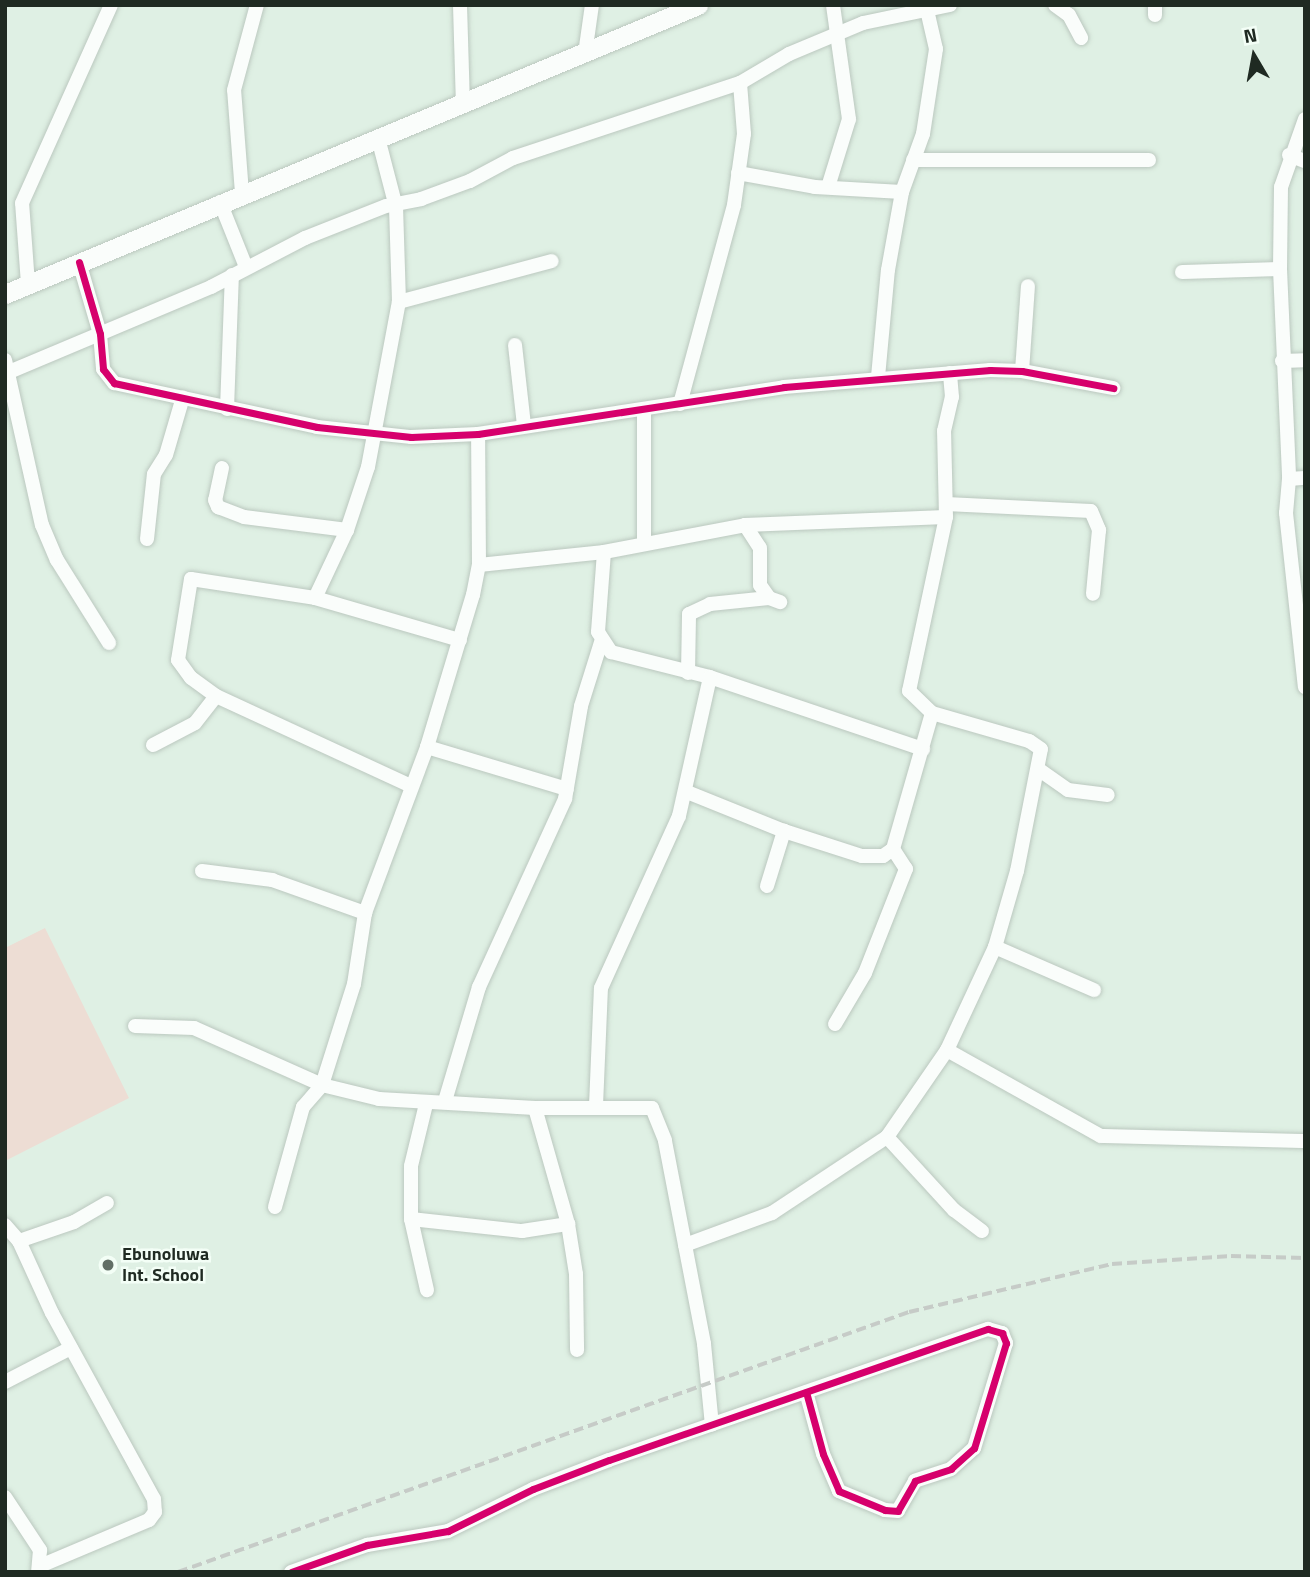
<!DOCTYPE html>
<html>
<head>
<meta charset="utf-8">
<style>
	body { margin:0 }
	#map { position:relative; width:1310px; height:1577px; overflow:hidden; background:#dff0e4; font-family:"Titillium Web",sans-serif }
	div>[style] { position:absolute }
	.green>* { inset:0; background:#edddd4 }
	.roads { filter:drop-shadow(0 0 2px #bbc8bf) drop-shadow(0 0 2px #bbc8bf) }
	.minor>* { height:14px; margin:-7px; padding:0 7px; transform-origin:7px; border-radius:7px; background:#fafdfb }
	.major>* { height:19px; margin:-9.5px; padding:0 9.5px; transform-origin:9.5px; border-radius:9.5px; background:#fafdfb }
	.rail>* { height:3.5px; margin-top:-1.75px; transform-origin:0; background:repeating-linear-gradient(90deg,#c6cbc7 0 10px,transparent 0 15px) }
	.cycleway>* { height:7px; margin:-3.5px; padding:0 3.5px; transform-origin:3.5px; border-radius:3.5px; background:#d6006c }
	.dots>* { width:19px; height:19px; translate:-50% -50%; box-sizing:border-box; border:4px solid #f3fef6; border-radius:50% }
	span { translate:-50% -50%; white-space:nowrap; text-align:center; line-height:1.15; -webkit-text-stroke:5px #f3fef6; paint-order:stroke }
	.poi-label { font-size:18px; color:#1f2a22; font-weight:700 }
	.left { translate:0 -50%; text-align:left }
	.frame { position:absolute; inset:0; border:7px solid #1f2a22; pointer-events:none }
	.north { position:absolute; left:1219px; top:21px; width:70px; height:70px; -webkit-text-stroke:5px #f3fef6; paint-order:stroke; rotate:350deg; font-size:19px; font-weight:700; line-height:28px; text-align:center; color:#1f2a22 }
	.north::after { content:''; display:block; margin:auto; width:24px; height:32px; background:#1f2a22; clip-path:polygon(50% 0,100% 100%,50% 72%,0 100%) }
</style>
</head>
<body>
<div id="map">
	<div class="green">
		<div style="clip-path:polygon(45px 928px,129px 1098px,5px 1161px,5px 948px)"></div>
	</div>
	<div class="roads">
		<div class="minor">
			<div style="left:460px;top:5px;width:100px;rotate:88.3deg"></div>
			<div style="left:1055px;top:5px;width:17px;rotate:36deg"></div>
			<div style="left:1069px;top:15px;width:26px;rotate:62deg"></div>
			<div style="left:1155px;top:5px;width:10px;rotate:90deg"></div>
			<div style="left:585px;top:54px;width:49px;rotate:-81.9deg"></div>
			<div style="left:1305px;top:119px;width:72px;rotate:109.4deg"></div>
			<div style="left:1281px;top:187px;width:82px;rotate:90.7deg"></div>
			<div style="left:1280px;top:269px;width:210px;rotate:87.5deg"></div>
			<div style="left:1289px;top:479px;width:34px;rotate:95deg"></div>
			<div style="left:1286px;top:513px;width:175px;rotate:83.8deg"></div>
			<div style="left:1289px;top:155px;width:17px;rotate:21deg"></div>
			<div style="left:913px;top:160px;width:236px"></div>
			<div style="left:738px;top:173px;width:78px;rotate:10.3deg"></div>
			<div style="left:815px;top:187px;width:87px;rotate:3.3deg"></div>
			<div style="left:828px;top:187px;width:71px;rotate:-72.8deg"></div>
			<div style="left:849px;top:119px;width:115px;rotate:-98deg"></div>
			<div style="left:242px;top:193px;width:103px;rotate:-94.4deg"></div>
			<div style="left:234px;top:90px;width:88px;rotate:-74.9deg"></div>
			<div style="left:220px;top:202px;width:70px;rotate:68.2deg"></div>
			<div style="left:79px;top:262px;width:75px;rotate:73.7deg"></div>
			<div style="left:100px;top:334px;width:35px;rotate:85deg"></div>
			<div style="left:103px;top:369px;width:18px;rotate:52deg"></div>
			<div style="left:114px;top:383px;width:208px;rotate:12.2deg"></div>
			<div style="left:317px;top:427px;width:95px;rotate:6.1deg"></div>
			<div style="left:411px;top:437px;width:67px;rotate:-2.6deg"></div>
			<div style="left:478px;top:434px;width:310px;rotate:-8.7deg"></div>
			<div style="left:784px;top:387px;width:207px;rotate:-4.7deg"></div>
			<div style="left:990px;top:370px;width:32px;rotate:2deg"></div>
			<div style="left:1022px;top:371px;width:93px;rotate:10.6deg"></div>
			<div style="left:1182px;top:272px;width:98px;rotate:-1.8deg"></div>
			<div style="left:28px;top:284px;width:81px;rotate:-94.2deg"></div>
			<div style="left:22px;top:203px;width:217px;rotate:-65.8deg"></div>
			<div style="left:399px;top:302px;width:158px;rotate:-15deg"></div>
			<div style="left:515px;top:345px;width:81px;rotate:83.6deg"></div>
			<div style="left:5px;top:360px;width:169px;rotate:77.4deg"></div>
			<div style="left:42px;top:525px;width:38px;rotate:67deg"></div>
			<div style="left:57px;top:560px;width:98px;rotate:57.9deg"></div>
			<div style="left:1282px;top:361px;width:23px;rotate:-2deg"></div>
			<div style="left:1022px;top:371px;width:85px;rotate:-86deg"></div>
			<div style="left:9px;top:372px;width:219px;rotate:-22.8deg"></div>
			<div style="left:211px;top:287px;width:106px;rotate:-27.5deg"></div>
			<div style="left:305px;top:238px;width:87px;rotate:-21.6deg"></div>
			<div style="left:386px;top:206px;width:36px;rotate:-11deg"></div>
			<div style="left:421px;top:199px;width:52px;rotate:-20.2deg"></div>
			<div style="left:470px;top:181px;width:49px;rotate:-28.1deg"></div>
			<div style="left:513px;top:158px;width:239px;rotate:-18.3deg"></div>
			<div style="left:740px;top:83px;width:57px;rotate:-30.6deg"></div>
			<div style="left:789px;top:54px;width:80px;rotate:-22.7deg"></div>
			<div style="left:863px;top:23px;width:89px;rotate:-11.7deg"></div>
			<div style="left:878px;top:377px;width:107px;rotate:-84.7deg"></div>
			<div style="left:888px;top:270px;width:79px;rotate:-79.8deg"></div>
			<div style="left:902px;top:192px;width:62px;rotate:-70.1deg"></div>
			<div style="left:923px;top:134px;width:86px;rotate:-81.3deg"></div>
			<div style="left:936px;top:49px;width:40px;rotate:-103deg"></div>
			<div style="left:680px;top:404px;width:206px;rotate:-74.8deg"></div>
			<div style="left:734px;top:205px;width:72px;rotate:-82deg"></div>
			<div style="left:744px;top:134px;width:51px;rotate:-94.5deg"></div>
			<div style="left:227px;top:409px;width:134px;rotate:-87.9deg"></div>
			<div style="left:644px;top:412px;width:132px;rotate:90deg"></div>
			<div style="left:222px;top:468px;width:33px;rotate:102deg"></div>
			<div style="left:215px;top:500px;width:8px;rotate:67deg"></div>
			<div style="left:218px;top:507px;width:28px;rotate:21deg"></div>
			<div style="left:244px;top:517px;width:104px;rotate:7.2deg"></div>
			<div style="left:1289px;top:479px;width:16px;rotate:-4deg"></div>
			<div style="left:946px;top:504px;width:145px;rotate:2.8deg"></div>
			<div style="left:1091px;top:511px;width:21px;rotate:67deg"></div>
			<div style="left:1099px;top:530px;width:64px;rotate:95.4deg"></div>
			<div style="left:745px;top:525px;width:27px;rotate:57deg"></div>
			<div style="left:760px;top:548px;width:37px;rotate:90deg"></div>
			<div style="left:760px;top:585px;width:16px;rotate:55deg"></div>
			<div style="left:769px;top:598px;width:12px;rotate:20deg"></div>
			<div style="left:147px;top:539px;width:65px;rotate:-83.9deg"></div>
			<div style="left:154px;top:474px;width:22px;rotate:-58deg"></div>
			<div style="left:166px;top:455px;width:60px;rotate:-73.7deg"></div>
			<div style="left:604px;top:552px;width:80px;rotate:94.3deg"></div>
			<div style="left:598px;top:632px;width:24px;rotate:57deg"></div>
			<div style="left:611px;top:652px;width:102px;rotate:14.2deg"></div>
			<div style="left:710px;top:677px;width:225px;rotate:18.7deg"></div>
			<div style="left:479px;top:565px;width:126px;rotate:-5.9deg"></div>
			<div style="left:604px;top:552px;width:144px;rotate:-10.8deg"></div>
			<div style="left:745px;top:525px;width:201px;rotate:-2.3deg"></div>
			<div style="left:315px;top:598px;width:75px;rotate:-64.8deg"></div>
			<div style="left:347px;top:530px;width:66px;rotate:-71.6deg"></div>
			<div style="left:368px;top:467px;width:168px;rotate:-79.4deg"></div>
			<div style="left:399px;top:302px;width:95px;rotate:-91.8deg"></div>
			<div style="left:396px;top:207px;width:71px;rotate:-104.6deg"></div>
			<div style="left:688px;top:673px;width:59px;rotate:-89deg"></div>
			<div style="left:689px;top:614px;width:23px;rotate:-25deg"></div>
			<div style="left:710px;top:604px;width:59px;rotate:-5.8deg"></div>
			<div style="left:153px;top:745px;width:47px;rotate:-27.6deg"></div>
			<div style="left:195px;top:723px;width:34px;rotate:-52deg"></div>
			<div style="left:427px;top:747px;width:146px;rotate:16.7deg"></div>
			<div style="left:1041px;top:771px;width:33px;rotate:35deg"></div>
			<div style="left:1068px;top:790px;width:40px;rotate:7.1deg"></div>
			<div style="left:411px;top:786px;width:215px;rotate:-155.2deg"></div>
			<div style="left:216px;top:696px;width:31px;rotate:-144deg"></div>
			<div style="left:191px;top:678px;width:22px;rotate:-126deg"></div>
			<div style="left:178px;top:660px;width:82px;rotate:-80.9deg"></div>
			<div style="left:191px;top:579px;width:125px;rotate:8.7deg"></div>
			<div style="left:315px;top:598px;width:151px;rotate:16.2deg"></div>
			<div style="left:687px;top:792px;width:105px;rotate:21.9deg"></div>
			<div style="left:784px;top:831px;width:82px;rotate:17.8deg"></div>
			<div style="left:862px;top:856px;width:21px"></div>
			<div style="left:883px;top:856px;width:12px;rotate:-35deg"></div>
			<div style="left:893px;top:849px;width:141px;rotate:-74deg"></div>
			<div style="left:202px;top:871px;width:71px;rotate:7.3deg"></div>
			<div style="left:272px;top:880px;width:99px;rotate:19.5deg"></div>
			<div style="left:767px;top:886px;width:58px;rotate:-72.8deg"></div>
			<div style="left:995px;top:947px;width:108px;rotate:23.5deg"></div>
			<div style="left:835px;top:1024px;width:59px;rotate:-59.5deg"></div>
			<div style="left:865px;top:973px;width:112px;rotate:-68.5deg"></div>
			<div style="left:906px;top:869px;width:24px;rotate:-123deg"></div>
			<div style="left:135px;top:1026px;width:59px;rotate:1.9deg"></div>
			<div style="left:194px;top:1028px;width:140px;rotate:24deg"></div>
			<div style="left:322px;top:1085px;width:59px;rotate:13.8deg"></div>
			<div style="left:379px;top:1099px;width:156px;rotate:3.3deg"></div>
			<div style="left:535px;top:1108px;width:117px"></div>
			<div style="left:652px;top:1108px;width:35px;rotate:68deg"></div>
			<div style="left:665px;top:1141px;width:207px;rotate:79.1deg"></div>
			<div style="left:704px;top:1344px;width:81px;rotate:84.4deg"></div>
			<div style="left:947px;top:1050px;width:176px;rotate:29.2deg"></div>
			<div style="left:1101px;top:1136px;width:204px;rotate:1.4deg"></div>
			<div style="left:445px;top:1101px;width:119px;rotate:-73.4deg"></div>
			<div style="left:479px;top:987px;width:207px;rotate:-65.4deg"></div>
			<div style="left:565px;top:799px;width:94px;rotate:-80.2deg"></div>
			<div style="left:581px;top:706px;width:67px;rotate:-72.6deg"></div>
			<div style="left:426px;top:1104px;width:64px;rotate:103.6deg"></div>
			<div style="left:411px;top:1166px;width:53px;rotate:90deg"></div>
			<div style="left:411px;top:1219px;width:73px;rotate:77.3deg"></div>
			<div style="left:596px;top:1106px;width:118px;rotate:-87.6deg"></div>
			<div style="left:601px;top:988px;width:189px;rotate:-65.6deg"></div>
			<div style="left:679px;top:816px;width:142px;rotate:-77.4deg"></div>
			<div style="left:535px;top:1108px;width:121px;rotate:74.1deg"></div>
			<div style="left:568px;top:1224px;width:51px;rotate:80.9deg"></div>
			<div style="left:576px;top:1274px;width:76px;rotate:89.2deg"></div>
			<div style="left:887px;top:1137px;width:99px;rotate:47.5deg"></div>
			<div style="left:954px;top:1210px;width:35px;rotate:37deg"></div>
			<div style="left:275px;top:1207px;width:104px;rotate:-74.4deg"></div>
			<div style="left:303px;top:1107px;width:29px;rotate:-49deg"></div>
			<div style="left:322px;top:1085px;width:106px;rotate:-72.4deg"></div>
			<div style="left:354px;top:984px;width:72px;rotate:-81.2deg"></div>
			<div style="left:365px;top:913px;width:177px;rotate:-69.5deg"></div>
			<div style="left:427px;top:747px;width:159px;rotate:-73.2deg"></div>
			<div style="left:473px;top:595px;width:31px;rotate:-79deg"></div>
			<div style="left:479px;top:565px;width:131px;rotate:-90.4deg"></div>
			<div style="left:411px;top:1219px;width:112px;rotate:6.2deg"></div>
			<div style="left:522px;top:1231px;width:47px;rotate:-8.7deg"></div>
			<div style="left:5px;top:1225px;width:21px;rotate:49deg"></div>
			<div style="left:19px;top:1241px;width:79px;rotate:65.4deg"></div>
			<div style="left:52px;top:1313px;width:212px;rotate:61.3deg"></div>
			<div style="left:154px;top:1499px;width:13px;rotate:86deg"></div>
			<div style="left:155px;top:1512px;width:10px;rotate:127deg"></div>
			<div style="left:149px;top:1520px;width:118px;rotate:157.1deg"></div>
			<div style="left:19px;top:1241px;width:58px;rotate:-19.1deg"></div>
			<div style="left:74px;top:1222px;width:38px;rotate:-30deg"></div>
			<div style="left:685px;top:1245px;width:93px;rotate:-20.2deg"></div>
			<div style="left:772px;top:1213px;width:138px;rotate:-33.5deg"></div>
			<div style="left:887px;top:1137px;width:106px;rotate:-55.4deg"></div>
			<div style="left:947px;top:1050px;width:114px;rotate:-65deg"></div>
			<div style="left:995px;top:947px;width:79px;rotate:-73.9deg"></div>
			<div style="left:1017px;top:871px;width:124px;rotate:-78.9deg"></div>
			<div style="left:1041px;top:749px;width:14px;rotate:-146deg"></div>
			<div style="left:1029px;top:741px;width:101px;rotate:-163.9deg"></div>
			<div style="left:932px;top:713px;width:32px;rotate:-136deg"></div>
			<div style="left:909px;top:691px;width:178px;rotate:-78deg"></div>
			<div style="left:946px;top:517px;width:86px;rotate:-91.3deg"></div>
			<div style="left:944px;top:431px;width:35px;rotate:-77deg"></div>
			<div style="left:952px;top:397px;width:24px;rotate:-95deg"></div>
			<div style="left:5px;top:1382px;width:74px;rotate:-27.3deg"></div>
			<div style="left:5px;top:1497px;width:64px;rotate:56.6deg"></div>
			<div style="left:40px;top:1550px;width:22px;rotate:95deg"></div>
			<div style="left:291px;top:1572px;width:81px;rotate:-19.6deg"></div>
			<div style="left:367px;top:1545px;width:82px;rotate:-9.8deg"></div>
			<div style="left:448px;top:1531px;width:95px;rotate:-26.3deg"></div>
			<div style="left:533px;top:1489px;width:81px;rotate:-20.9deg"></div>
			<div style="left:609px;top:1460px;width:401px;rotate:-19.1deg"></div>
			<div style="left:988px;top:1329px;width:15px;rotate:16deg"></div>
			<div style="left:1002px;top:1333px;width:11px;rotate:68deg"></div>
			<div style="left:1006px;top:1343px;width:110px;rotate:106.9deg"></div>
			<div style="left:974px;top:1448px;width:31px;rotate:138deg"></div>
			<div style="left:951px;top:1469px;width:38px;rotate:162deg"></div>
			<div style="left:915px;top:1481px;width:34px;rotate:120deg"></div>
			<div style="left:898px;top:1511px;width:13px;rotate:-176deg"></div>
			<div style="left:885px;top:1510px;width:50px;rotate:-157.6deg"></div>
			<div style="left:839px;top:1491px;width:40px;rotate:-113.4deg"></div>
			<div style="left:823px;top:1454px;width:64px;rotate:-105.3deg"></div>
		</div>
		<div class="major">
			<div style="left:5px;top:294px;width:751px;rotate:-22.64deg"></div>
		</div>
	</div>
	<div class="rail">
		<div style="left:178px;top:1572px;width:776px;rotate:-19.58deg"></div>
		<div style="left:909px;top:1312px;width:209px;rotate:-13.3deg"></div>
		<div style="left:1112px;top:1264px;width:119px;rotate:-3.8deg"></div>
		<div style="left:1231px;top:1256px;width:74px;rotate:1.5deg"></div>
	</div>
	<div class="cycleway">
		<div style="left:79px;top:262px;width:75px;rotate:73.7deg"></div>
		<div style="left:100px;top:334px;width:35px;rotate:85deg"></div>
		<div style="left:103px;top:369px;width:18px;rotate:52deg"></div>
		<div style="left:114px;top:383px;width:208px;rotate:12.2deg"></div>
		<div style="left:317px;top:427px;width:95px;rotate:6.1deg"></div>
		<div style="left:411px;top:437px;width:67px;rotate:-2.6deg"></div>
		<div style="left:478px;top:434px;width:310px;rotate:-8.7deg"></div>
		<div style="left:784px;top:387px;width:207px;rotate:-4.7deg"></div>
		<div style="left:990px;top:370px;width:32px;rotate:2deg"></div>
		<div style="left:1022px;top:371px;width:93px;rotate:10.6deg"></div>
		<div style="left:291px;top:1572px;width:81px;rotate:-19.6deg"></div>
		<div style="left:367px;top:1545px;width:82px;rotate:-9.8deg"></div>
		<div style="left:448px;top:1531px;width:95px;rotate:-26.3deg"></div>
		<div style="left:533px;top:1489px;width:81px;rotate:-20.9deg"></div>
		<div style="left:609px;top:1460px;width:401px;rotate:-19.1deg"></div>
		<div style="left:988px;top:1329px;width:15px;rotate:16deg"></div>
		<div style="left:1002px;top:1333px;width:11px;rotate:68deg"></div>
		<div style="left:1006px;top:1343px;width:110px;rotate:106.9deg"></div>
		<div style="left:974px;top:1448px;width:31px;rotate:138deg"></div>
		<div style="left:951px;top:1469px;width:38px;rotate:162deg"></div>
		<div style="left:915px;top:1481px;width:34px;rotate:120deg"></div>
		<div style="left:898px;top:1511px;width:13px;rotate:-176deg"></div>
		<div style="left:885px;top:1510px;width:50px;rotate:-157.6deg"></div>
		<div style="left:839px;top:1491px;width:40px;rotate:-113.4deg"></div>
		<div style="left:823px;top:1454px;width:64px;rotate:-105.3deg"></div>
	</div>
	<div class="dots">
		<div style="left:108px;top:1265px;background:#626f66"></div>
	</div>
	<div class="poi-label">
		<span class="left" style="left:122px;top:1265px">Ebunoluwa<br>Int. School</span>
	</div>
	<div class="frame"></div>
	<div class="north">N</div>
</div>
</body>
</html>
